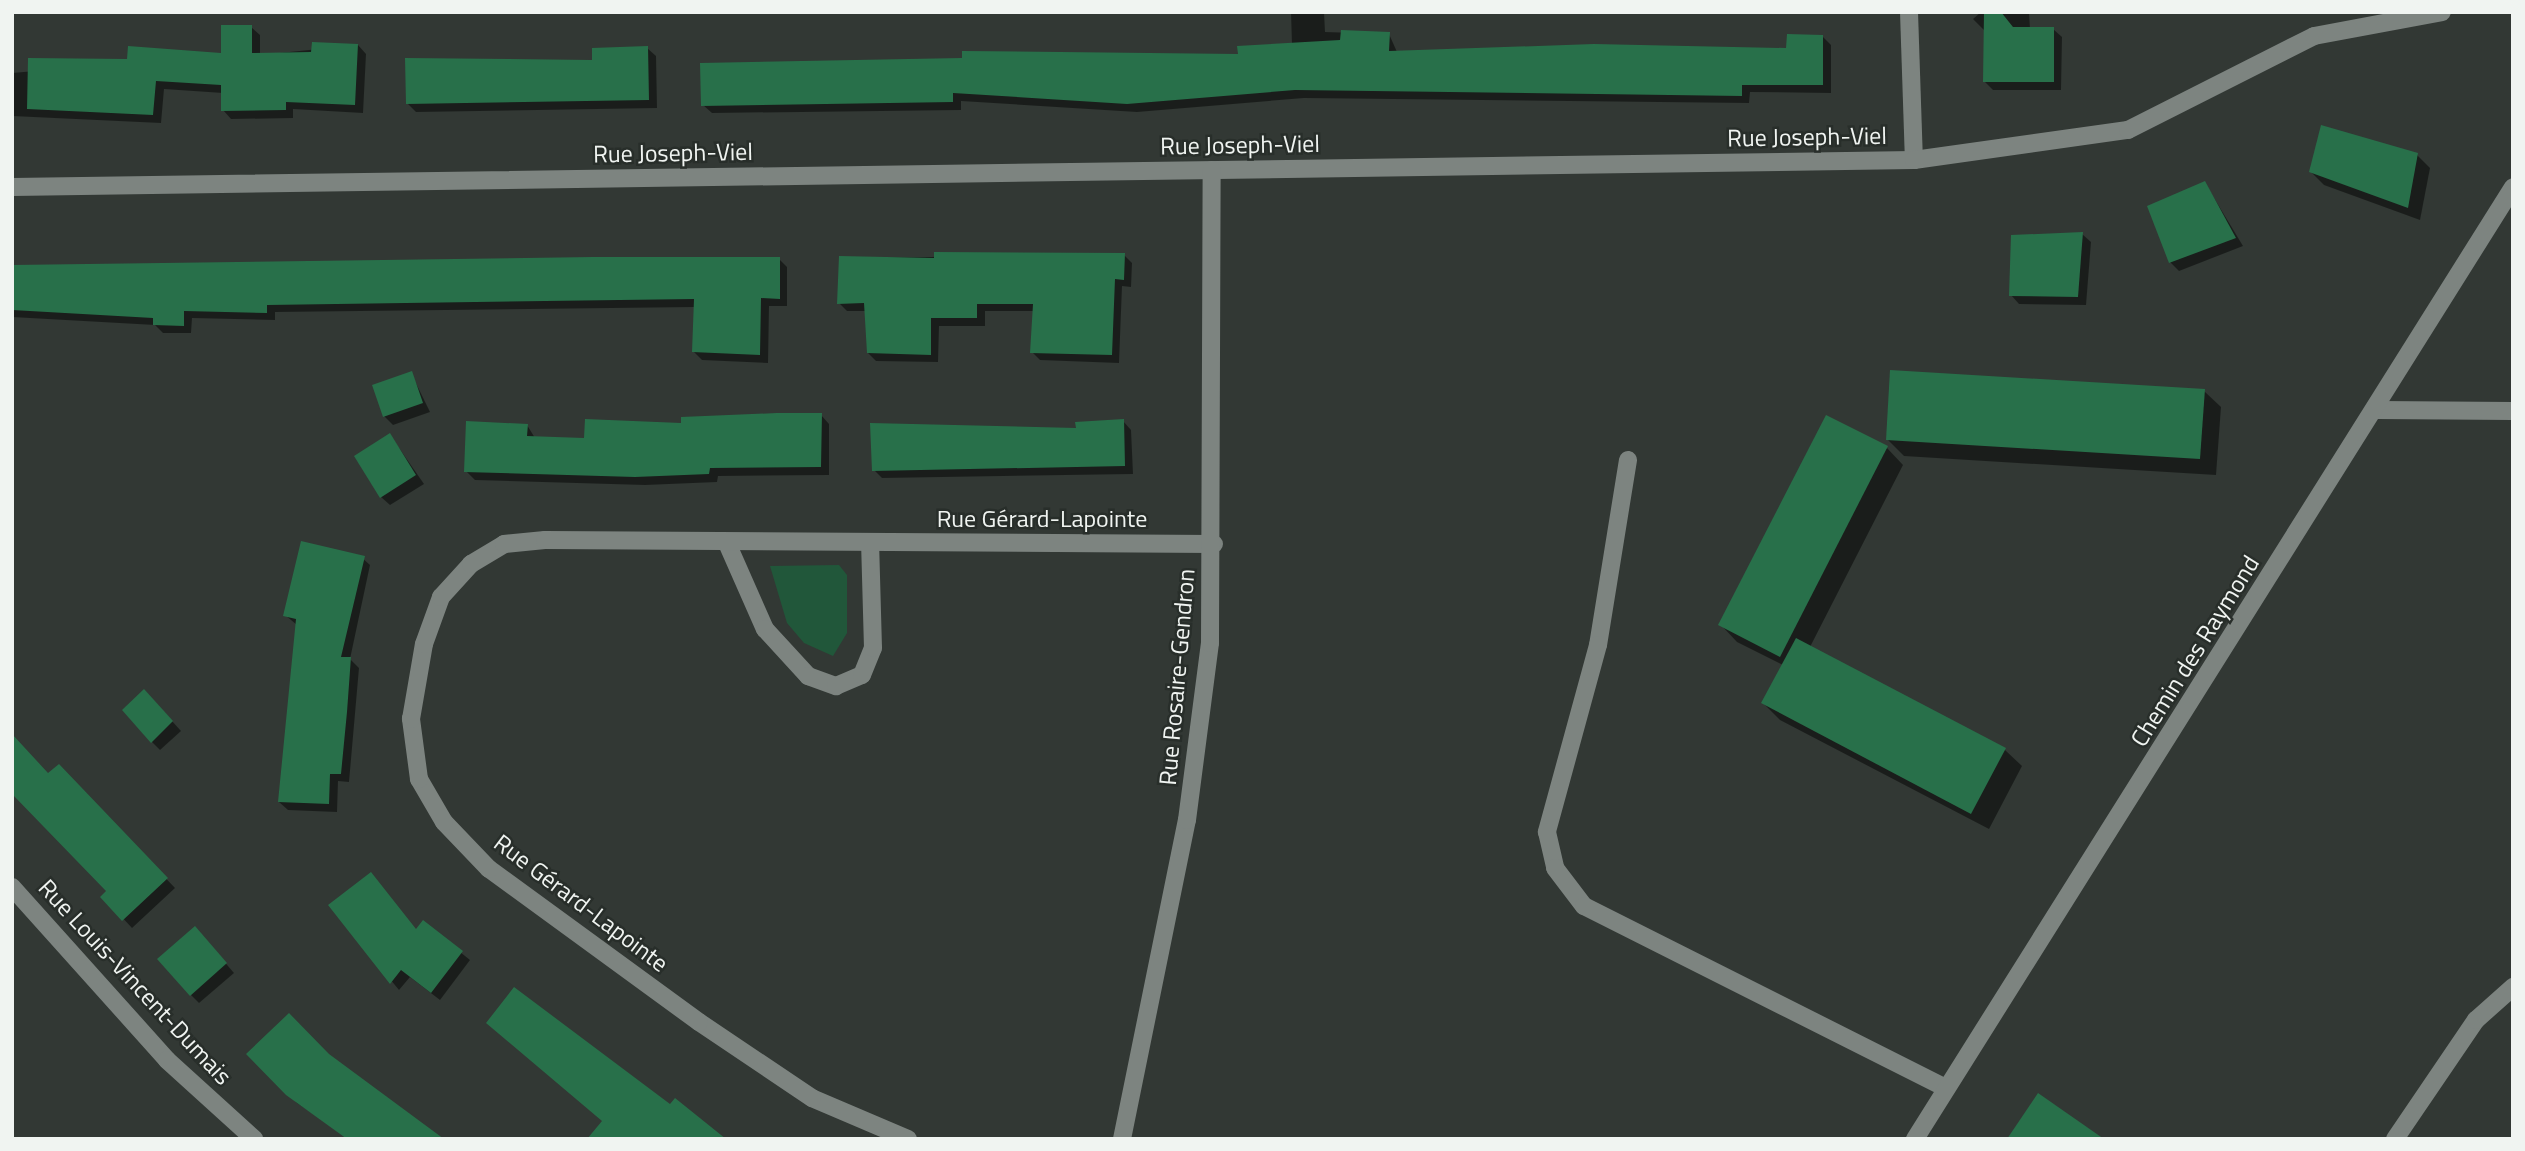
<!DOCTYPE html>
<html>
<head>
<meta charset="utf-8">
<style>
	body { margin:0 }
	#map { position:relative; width:2525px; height:1151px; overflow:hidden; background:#323834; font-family:"Titillium Web",sans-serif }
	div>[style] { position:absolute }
	.green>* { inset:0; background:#21573a }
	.shadow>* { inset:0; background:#0007 }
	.building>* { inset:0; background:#28704a }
	.minor>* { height:18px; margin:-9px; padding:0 9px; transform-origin:9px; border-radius:9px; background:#7d8480 }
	span { translate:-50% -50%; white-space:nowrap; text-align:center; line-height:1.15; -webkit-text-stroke:5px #282e2a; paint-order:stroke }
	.street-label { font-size:24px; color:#f0f4f1 }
	.frame { position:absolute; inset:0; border:14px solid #f0f4f1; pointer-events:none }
</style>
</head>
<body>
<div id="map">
	<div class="green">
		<div style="clip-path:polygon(839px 565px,847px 575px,847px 633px,833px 656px,804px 643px,787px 623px,770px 566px)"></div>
	</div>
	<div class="shadow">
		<div style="clip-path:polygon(1291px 12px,1324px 12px,1325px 32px,1389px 34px,1397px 52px,1788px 50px,1823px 37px,1831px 45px,1831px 93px,1750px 92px,1749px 103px,1304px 98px,1137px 112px,961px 101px,961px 110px,712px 113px,703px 105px,1240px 56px,1292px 45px)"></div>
		<div style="clip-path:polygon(1981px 12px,2029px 12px,2030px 29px,2053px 29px,2062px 37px,2061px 90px,1993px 90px,1985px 82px,1985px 31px,1973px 19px)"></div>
		<div style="clip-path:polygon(251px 27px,260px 35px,260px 55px,358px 45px,366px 54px,363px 113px,293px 109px,293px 118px,231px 119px,223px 110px,223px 93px,164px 89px,161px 123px,12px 116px,12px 73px,222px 55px)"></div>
		<div style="clip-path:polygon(647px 48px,656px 56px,657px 108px,416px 112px,407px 103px)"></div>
		<div style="clip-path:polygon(2417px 155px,2430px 168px,2420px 220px,2324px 185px,2311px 172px)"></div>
		<div style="clip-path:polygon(2205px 183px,2243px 246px,2179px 271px,2170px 262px)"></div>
		<div style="clip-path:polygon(2082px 234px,2091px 242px,2086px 305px,2019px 304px,2011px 295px)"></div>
		<div style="clip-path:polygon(1124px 255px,1132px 263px,1131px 287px,1122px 286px,1119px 363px,1040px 360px,1032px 352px,1034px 311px,985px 311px,985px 326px,939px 326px,938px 362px,876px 361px,868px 353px,866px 311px,847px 311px,839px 303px,840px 258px)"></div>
		<div style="clip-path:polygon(779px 259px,787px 267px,787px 306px,769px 306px,768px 363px,702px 360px,694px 352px,695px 307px,275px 312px,275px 320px,192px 318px,191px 333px,163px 333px,155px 325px,12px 317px,12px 266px)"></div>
		<div style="clip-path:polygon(411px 373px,430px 412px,393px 425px,384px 416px)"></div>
		<div style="clip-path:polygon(2204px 391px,2221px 407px,2216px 475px,1904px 456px,1888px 440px)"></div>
		<div style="clip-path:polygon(821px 415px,829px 424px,829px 475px,718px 476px,717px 482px,645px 485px,475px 480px,466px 471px,527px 425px,535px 438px,585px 440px,682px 425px)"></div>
		<div style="clip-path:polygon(1123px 421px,1131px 430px,1133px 474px,882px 478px,874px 470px)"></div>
		<div style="clip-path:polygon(390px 435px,424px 484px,390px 505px,381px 497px)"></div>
		<div style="clip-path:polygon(1887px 448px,1903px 465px,1810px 647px,2005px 750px,2022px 766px,1989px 829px,1780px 720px,1763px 703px,1783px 665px,1737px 642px,1721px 625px)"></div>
		<div style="clip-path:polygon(361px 557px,370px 565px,350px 659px,359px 668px,349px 782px,338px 781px,337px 812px,288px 810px,279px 802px,297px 625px,285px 615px)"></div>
		<div style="clip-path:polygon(153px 700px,181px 731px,160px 750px,152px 742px)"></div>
		<div style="clip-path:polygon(59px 766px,175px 888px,132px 928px,103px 897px,109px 891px,49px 775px)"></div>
		<div style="clip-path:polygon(330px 906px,417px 931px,424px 923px,470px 960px,440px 1000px,410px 977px,399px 990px)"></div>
		<div style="clip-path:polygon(203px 937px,234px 973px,199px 1003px,191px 995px)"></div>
		<div style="clip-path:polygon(249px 1054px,329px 1056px,441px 1139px,351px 1139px,297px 1103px)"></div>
	</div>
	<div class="building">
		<div style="clip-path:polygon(1984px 12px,2001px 12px,2013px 27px,2054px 27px,2054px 82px,1983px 82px)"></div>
		<div style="clip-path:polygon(221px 25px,252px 25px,252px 53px,311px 52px,312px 42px,358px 44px,355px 105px,286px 102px,286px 110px,221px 111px,221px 85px,156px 81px,153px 115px,27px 109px,28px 58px,127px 59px,128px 46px,221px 53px)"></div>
		<div style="clip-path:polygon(1341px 30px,1390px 32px,1389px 51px,1594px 44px,1786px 48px,1787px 34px,1823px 35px,1823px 85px,1742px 85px,1742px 96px,1295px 90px,1127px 104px,953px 93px,953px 102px,701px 106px,700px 63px,962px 58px,962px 51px,1238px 54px,1237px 46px,1340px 40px)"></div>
		<div style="clip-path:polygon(648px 46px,649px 100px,406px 104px,405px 58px,592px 60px,592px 48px)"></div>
		<div style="clip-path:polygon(2321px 125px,2418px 153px,2408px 208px,2309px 172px)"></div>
		<div style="clip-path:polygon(2205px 181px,2236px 238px,2169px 263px,2147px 206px)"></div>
		<div style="clip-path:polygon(2083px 232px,2078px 297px,2009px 296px,2011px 235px)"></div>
		<div style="clip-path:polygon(934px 252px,1125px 253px,1124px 280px,1115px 279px,1112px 355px,1030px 353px,1033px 304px,977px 304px,977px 318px,931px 318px,931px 355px,867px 353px,864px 303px,837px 304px,839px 256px,934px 258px)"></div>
		<div style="clip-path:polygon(593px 257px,780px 257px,780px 299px,761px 298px,760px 355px,692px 352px,694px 299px,267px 305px,267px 313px,184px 311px,184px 326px,153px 325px,153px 318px,12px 310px,12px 265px)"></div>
		<div style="clip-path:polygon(1890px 370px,2205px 389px,2200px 459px,1886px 440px)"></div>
		<div style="clip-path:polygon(412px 371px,423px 403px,383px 417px,372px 385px)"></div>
		<div style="clip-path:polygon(777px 413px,822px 413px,821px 467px,710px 468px,709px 474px,635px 477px,464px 472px,466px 421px,528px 424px,527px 436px,584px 438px,585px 419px,681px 423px,681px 417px)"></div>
		<div style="clip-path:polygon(1826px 415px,1888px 446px,1780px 657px,1718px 625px)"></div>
		<div style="clip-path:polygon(1124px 419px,1125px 466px,872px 471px,870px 423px,1076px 428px,1075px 422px)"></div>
		<div style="clip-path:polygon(390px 433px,416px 475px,380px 498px,354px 456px)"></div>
		<div style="clip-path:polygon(301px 541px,365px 556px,341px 657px,351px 657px,347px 712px,341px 774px,330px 774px,329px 804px,278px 802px,296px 619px,283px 616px)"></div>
		<div style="clip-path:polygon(1796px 638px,2006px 748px,1971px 814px,1761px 703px)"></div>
		<div style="clip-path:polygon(144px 689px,173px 721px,151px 743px,122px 710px)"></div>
		<div style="clip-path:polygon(12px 734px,48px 773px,59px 764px,168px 878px,122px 921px,100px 897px,106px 891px,12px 794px)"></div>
		<div style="clip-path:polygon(371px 872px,416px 929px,423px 920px,463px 951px,431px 993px,401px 970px,390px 984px,328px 905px)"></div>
		<div style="clip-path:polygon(195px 926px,227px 963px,190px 996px,157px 959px)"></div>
		<div style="clip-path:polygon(514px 987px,670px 1104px,675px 1098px,726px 1139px,587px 1139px,602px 1121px,486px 1023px)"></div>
		<div style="clip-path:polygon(289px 1013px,329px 1054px,444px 1139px,347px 1139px,286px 1095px,246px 1054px)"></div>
		<div style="clip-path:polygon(2038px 1093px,2104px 1139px,2007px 1139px)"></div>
	</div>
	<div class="minor">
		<div style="left:1909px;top:12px;width:148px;rotate:88.1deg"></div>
		<div style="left:12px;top:187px;width:1902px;rotate:-0.81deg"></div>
		<div style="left:1914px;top:160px;width:216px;rotate:-8deg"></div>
		<div style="left:2128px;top:130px;width:208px;rotate:-26.8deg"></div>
		<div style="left:2314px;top:36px;width:130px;rotate:-10.6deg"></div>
		<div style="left:2378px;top:410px;width:135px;rotate:0.4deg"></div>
		<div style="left:1628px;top:460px;width:187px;rotate:99.2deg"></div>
		<div style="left:1598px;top:645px;width:194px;rotate:105.3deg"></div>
		<div style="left:1547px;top:832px;width:37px;rotate:77deg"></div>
		<div style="left:1555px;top:868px;width:48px;rotate:52.7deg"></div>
		<div style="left:1584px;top:906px;width:405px;rotate:26.7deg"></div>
		<div style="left:727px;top:543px;width:94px;rotate:66.2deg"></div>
		<div style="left:765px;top:629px;width:64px;rotate:47.5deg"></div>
		<div style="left:808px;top:676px;width:30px;rotate:20deg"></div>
		<div style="left:836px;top:686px;width:28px;rotate:-23deg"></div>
		<div style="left:862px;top:675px;width:29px;rotate:-68deg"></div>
		<div style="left:873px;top:648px;width:106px;rotate:-91.6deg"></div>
		<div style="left:12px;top:887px;width:232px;rotate:48.1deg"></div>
		<div style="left:167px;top:1060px;width:118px;rotate:42.2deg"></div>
		<div style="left:908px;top:1139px;width:104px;rotate:-156.9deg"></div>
		<div style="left:812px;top:1098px;width:136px;rotate:-146.1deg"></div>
		<div style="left:699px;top:1022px;width:260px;rotate:-143.9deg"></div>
		<div style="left:489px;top:869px;width:65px;rotate:-133.8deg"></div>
		<div style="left:444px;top:822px;width:50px;rotate:-120.2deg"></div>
		<div style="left:419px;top:779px;width:61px;rotate:-97.6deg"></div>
		<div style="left:411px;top:719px;width:76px;rotate:-80.2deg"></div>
		<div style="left:424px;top:644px;width:50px;rotate:-70.1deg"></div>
		<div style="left:441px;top:597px;width:45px;rotate:-47.7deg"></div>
		<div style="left:471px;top:564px;width:39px;rotate:-31deg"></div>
		<div style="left:504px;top:544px;width:41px;rotate:-5.6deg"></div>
		<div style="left:545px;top:540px;width:669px;rotate:0.34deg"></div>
		<div style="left:1122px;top:1139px;width:326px;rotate:-78.5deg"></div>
		<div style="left:1187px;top:820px;width:178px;rotate:-82.6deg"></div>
		<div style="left:1210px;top:643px;width:473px;rotate:-89.8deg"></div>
		<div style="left:1915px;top:1139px;width:1124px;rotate:-57.86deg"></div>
		<div style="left:2395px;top:1139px;width:144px;rotate:-55.8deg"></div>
		<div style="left:2476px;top:1020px;width:50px;rotate:-41.7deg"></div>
	</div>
	<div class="street-label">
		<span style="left:1807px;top:137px;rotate:-1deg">Rue Joseph-Viel</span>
		<span style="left:1240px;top:145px;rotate:-1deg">Rue Joseph-Viel</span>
		<span style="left:673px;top:153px;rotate:-1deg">Rue Joseph-Viel</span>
		<span style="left:1042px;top:519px">Rue Gérard-Lapointe</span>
		<span style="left:2195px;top:651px;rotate:-58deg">Chemin des Raymond</span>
		<span style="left:1177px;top:677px;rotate:-85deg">Rue Rosaire-Gendron</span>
		<span style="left:581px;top:903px;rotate:37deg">Rue Gérard-Lapointe</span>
		<span style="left:135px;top:982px;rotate:47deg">Rue Louis-Vincent-Dumais</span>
	</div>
	<div class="frame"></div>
</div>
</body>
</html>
